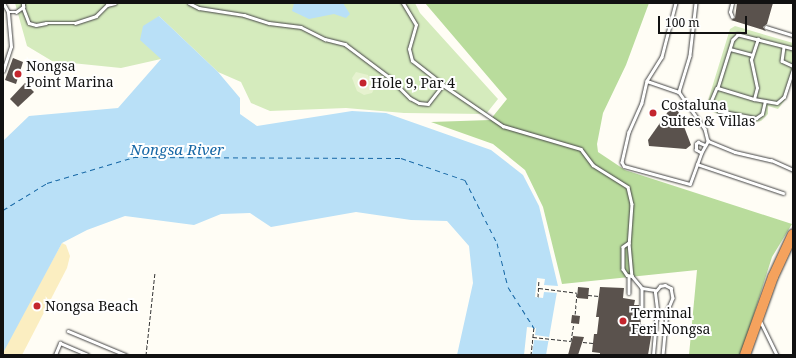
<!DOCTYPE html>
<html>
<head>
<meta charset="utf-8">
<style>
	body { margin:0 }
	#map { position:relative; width:796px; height:358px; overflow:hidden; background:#fffdf5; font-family:"Noto Serif",serif }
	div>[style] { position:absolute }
	.green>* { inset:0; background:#d5ebbd }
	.forest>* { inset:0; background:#b9dc9c }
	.sand>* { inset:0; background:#fbeec1 }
	.pitch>* { inset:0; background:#e6f2cf }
	.water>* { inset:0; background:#b9e0f7 }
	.pier>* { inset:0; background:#fffdf5 }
	.ferry>* { height:1px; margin-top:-0.5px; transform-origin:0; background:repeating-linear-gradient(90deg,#1768a6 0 5px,transparent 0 9px) }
	.building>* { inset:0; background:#5a524d }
	.path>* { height:1px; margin-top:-0.5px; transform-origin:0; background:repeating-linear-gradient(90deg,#333 0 4px,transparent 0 6px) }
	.roads { filter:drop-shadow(0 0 1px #444) drop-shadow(0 0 1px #444) }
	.lane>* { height:2.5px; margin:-1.25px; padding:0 1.25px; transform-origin:1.25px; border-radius:1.25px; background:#fff }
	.highway>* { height:10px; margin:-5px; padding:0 5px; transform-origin:5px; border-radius:5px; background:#f5a25d }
	.dots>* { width:11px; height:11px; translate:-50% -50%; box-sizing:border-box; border:2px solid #fff; border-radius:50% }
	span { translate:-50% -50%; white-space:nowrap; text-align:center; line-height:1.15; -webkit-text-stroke:4px #fff; paint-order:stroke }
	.poi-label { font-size:14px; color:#111 }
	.left { translate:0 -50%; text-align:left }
	.water-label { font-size:15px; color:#1768a6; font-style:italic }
	.frame { position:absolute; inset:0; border:4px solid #111; pointer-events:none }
	.scale { position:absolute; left:658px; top:16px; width:89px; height:18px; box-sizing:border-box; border:2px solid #111; border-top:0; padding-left:5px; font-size:12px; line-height:14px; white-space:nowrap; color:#111; -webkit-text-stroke:3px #fff; paint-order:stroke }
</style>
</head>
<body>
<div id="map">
	<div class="green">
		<div style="clip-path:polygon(15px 3px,415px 3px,420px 13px,498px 99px,486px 114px,404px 113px,346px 108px,270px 111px,251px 103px,241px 82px,218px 72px,159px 16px,161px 59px,121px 68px,52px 61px,27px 46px)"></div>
		<div style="clip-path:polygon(735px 26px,793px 43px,793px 76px,785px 100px,778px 109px,768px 106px,768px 114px,761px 121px,748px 123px,713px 112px,706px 107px,730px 29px)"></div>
	</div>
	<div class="forest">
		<div style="clip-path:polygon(425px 3px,649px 3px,626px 65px,603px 113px,597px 144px,598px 152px,625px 170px,792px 224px,772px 257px,741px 355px,689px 355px,697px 270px,562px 284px,543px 207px,525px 170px,493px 144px,431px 122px,490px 120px,507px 99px)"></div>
	</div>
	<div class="sand">
		<div style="clip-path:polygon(62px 243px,66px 245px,70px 256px,67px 268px,22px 355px,3px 355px,6px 344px)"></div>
	</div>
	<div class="pitch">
		<div style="clip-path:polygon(356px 72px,368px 75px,374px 89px,372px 93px,364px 95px,357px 91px,352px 78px)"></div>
	</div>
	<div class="water">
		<div style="clip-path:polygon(294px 3px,343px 3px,350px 14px,346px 18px,334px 14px,309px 19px,292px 11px)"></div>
		<div style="clip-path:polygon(159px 16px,218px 72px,240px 98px,240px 114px,257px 126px,352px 111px,386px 113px,491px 150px,523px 175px,539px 206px,558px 286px,546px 355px,457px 355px,473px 283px,469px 246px,447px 221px,411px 220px,356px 212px,271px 227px,250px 213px,221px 214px,194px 225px,125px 216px,87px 230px,62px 243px,3px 353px,3px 141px,29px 116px,118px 108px,161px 59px,140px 40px,143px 26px)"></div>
	</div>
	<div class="pier">
		<div style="clip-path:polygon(537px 278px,545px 279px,544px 285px,558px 286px,558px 293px,544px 292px,543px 298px,535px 297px)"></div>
		<div style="clip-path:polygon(527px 327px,536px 328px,535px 335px,549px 337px,548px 341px,534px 340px,532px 355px,524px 355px)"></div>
	</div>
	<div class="ferry">
		<div style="left:3px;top:210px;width:52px;rotate:-31.5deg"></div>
		<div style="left:47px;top:183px;width:91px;rotate:-16.6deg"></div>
		<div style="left:134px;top:157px;width:267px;rotate:0.2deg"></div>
		<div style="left:401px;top:158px;width:68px;rotate:19deg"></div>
		<div style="left:465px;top:180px;width:71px;rotate:63.1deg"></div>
		<div style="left:497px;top:243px;width:45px;rotate:76deg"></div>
		<div style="left:508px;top:287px;width:49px;rotate:57.6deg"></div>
	</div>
	<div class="building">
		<div style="clip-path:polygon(737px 3px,773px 3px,767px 24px,763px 27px,766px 31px,731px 20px,735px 18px)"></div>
		<div style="clip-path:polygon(13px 58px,23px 62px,16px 84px,5px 80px)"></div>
		<div style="clip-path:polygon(25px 83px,34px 92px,18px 107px,10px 99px)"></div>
		<div style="clip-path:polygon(672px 106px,677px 108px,691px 145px,686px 149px,649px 146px,648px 140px)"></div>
		<div style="clip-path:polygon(578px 287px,589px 288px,588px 299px,577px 298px)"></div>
		<div style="clip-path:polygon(600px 287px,624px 288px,623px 298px,635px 300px,634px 305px,639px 305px,641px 324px,653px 325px,648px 355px,600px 355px,600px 353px,592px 352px,594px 334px,597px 334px,599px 317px,596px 317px)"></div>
		<div style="clip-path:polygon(572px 315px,580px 316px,579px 324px,571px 323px)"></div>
		<div style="clip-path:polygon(573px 336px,584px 337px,578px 355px,568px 355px)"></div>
	</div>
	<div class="path">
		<div style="left:539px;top:288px;width:38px;rotate:7deg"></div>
		<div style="left:577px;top:293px;width:21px;rotate:95deg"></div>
		<div style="left:588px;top:295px;width:11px;rotate:5deg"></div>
		<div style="left:538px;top:297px;width:17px;rotate:-87deg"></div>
		<div style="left:533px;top:337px;width:38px;rotate:6deg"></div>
		<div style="left:571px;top:341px;width:18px;rotate:-81deg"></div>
		<div style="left:583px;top:342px;width:10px;rotate:6deg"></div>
		<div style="left:146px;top:355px;width:83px;rotate:-83.8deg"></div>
		<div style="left:531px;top:355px;width:27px;rotate:-84deg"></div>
	</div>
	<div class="roads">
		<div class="lane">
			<div style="left:189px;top:3px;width:11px;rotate:27deg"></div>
			<div style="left:199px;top:8px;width:46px;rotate:8.8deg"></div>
			<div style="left:244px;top:15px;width:26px;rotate:18deg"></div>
			<div style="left:269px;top:23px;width:32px;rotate:7deg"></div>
			<div style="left:301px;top:27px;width:27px;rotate:27deg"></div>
			<div style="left:325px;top:39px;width:21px;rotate:14deg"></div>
			<div style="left:345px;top:44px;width:55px;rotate:36.9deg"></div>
			<div style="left:389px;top:77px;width:30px;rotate:45deg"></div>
			<div style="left:410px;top:98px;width:10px;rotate:29deg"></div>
			<div style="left:419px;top:103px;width:9px;rotate:6deg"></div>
			<div style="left:428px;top:104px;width:24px;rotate:-52deg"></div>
			<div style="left:443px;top:85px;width:39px;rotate:-142deg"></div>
			<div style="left:412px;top:61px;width:12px;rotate:-104deg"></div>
			<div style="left:409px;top:49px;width:25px;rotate:-74deg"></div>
			<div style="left:416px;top:25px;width:26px;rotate:-121deg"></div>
			<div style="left:676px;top:3px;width:56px;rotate:104.5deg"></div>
			<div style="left:662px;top:57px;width:28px;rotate:122deg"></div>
			<div style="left:647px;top:81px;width:23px;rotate:103deg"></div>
			<div style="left:642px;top:103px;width:32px;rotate:114deg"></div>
			<div style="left:629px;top:132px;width:31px;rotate:103deg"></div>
			<div style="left:622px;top:162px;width:4px;rotate:63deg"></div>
			<div style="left:624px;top:166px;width:68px;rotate:15.3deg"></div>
			<div style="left:690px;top:184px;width:33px;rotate:-70deg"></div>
			<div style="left:701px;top:153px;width:14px;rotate:-60deg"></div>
			<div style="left:696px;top:3px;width:53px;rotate:96.5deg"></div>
			<div style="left:690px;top:56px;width:38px;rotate:107deg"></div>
			<div style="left:679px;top:92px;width:45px;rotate:54.9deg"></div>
			<div style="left:705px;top:129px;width:12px;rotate:76deg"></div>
			<div style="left:708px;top:141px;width:29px;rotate:22deg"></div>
			<div style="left:735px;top:152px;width:37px;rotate:13deg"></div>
			<div style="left:771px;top:160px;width:24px;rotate:24deg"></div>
			<div style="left:23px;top:7px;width:17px;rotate:69deg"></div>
			<div style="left:29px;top:23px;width:7px;rotate:16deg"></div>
			<div style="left:36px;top:25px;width:10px;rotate:-11deg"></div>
			<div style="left:46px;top:23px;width:29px"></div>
			<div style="left:75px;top:23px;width:22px;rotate:-18deg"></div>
			<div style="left:96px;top:16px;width:16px;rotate:-45deg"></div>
			<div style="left:107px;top:5px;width:8px;rotate:-14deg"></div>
			<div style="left:8px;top:12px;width:8px"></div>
			<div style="left:16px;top:12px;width:9px;rotate:-36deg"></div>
			<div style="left:23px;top:7px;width:4px;rotate:-90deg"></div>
			<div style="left:732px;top:17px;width:5px;rotate:-112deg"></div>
			<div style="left:730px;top:12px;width:9px;rotate:-77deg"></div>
			<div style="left:766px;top:27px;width:28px;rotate:17deg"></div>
			<div style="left:784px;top:47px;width:14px;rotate:98deg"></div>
			<div style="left:782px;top:61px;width:12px;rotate:24deg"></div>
			<div style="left:730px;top:49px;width:23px;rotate:15deg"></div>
			<div style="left:793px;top:49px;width:57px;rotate:-165.7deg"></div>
			<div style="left:738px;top:35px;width:7px;rotate:135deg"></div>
			<div style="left:733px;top:40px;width:50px;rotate:107.4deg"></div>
			<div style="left:718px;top:88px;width:38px;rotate:17deg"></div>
			<div style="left:754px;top:99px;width:23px;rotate:10deg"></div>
			<div style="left:777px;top:103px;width:9px;rotate:-41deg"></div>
			<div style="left:784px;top:97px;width:28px;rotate:-72deg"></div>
			<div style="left:3px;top:71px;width:25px;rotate:-72deg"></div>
			<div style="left:11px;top:47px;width:35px;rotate:-95deg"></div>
			<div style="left:8px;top:12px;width:10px;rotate:-119deg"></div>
			<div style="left:647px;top:81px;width:34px;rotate:19deg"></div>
			<div style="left:443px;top:85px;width:73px;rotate:34.3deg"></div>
			<div style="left:503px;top:126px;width:81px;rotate:16.4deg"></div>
			<div style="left:581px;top:149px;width:20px;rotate:53deg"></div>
			<div style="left:593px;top:165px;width:41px;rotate:32.2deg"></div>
			<div style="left:628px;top:187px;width:17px;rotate:77deg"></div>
			<div style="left:632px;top:204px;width:39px;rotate:94deg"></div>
			<div style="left:629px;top:243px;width:33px;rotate:85deg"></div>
			<div style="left:632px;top:276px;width:16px;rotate:50deg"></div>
			<div style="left:642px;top:288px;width:13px;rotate:9deg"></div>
			<div style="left:717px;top:88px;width:15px;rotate:113deg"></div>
			<div style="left:711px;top:102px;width:12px;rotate:48deg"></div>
			<div style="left:719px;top:111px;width:38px;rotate:11deg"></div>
			<div style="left:756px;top:118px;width:7px;rotate:-34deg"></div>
			<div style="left:762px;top:114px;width:13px;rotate:-77deg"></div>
			<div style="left:754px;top:99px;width:11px;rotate:-75deg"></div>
			<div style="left:757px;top:88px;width:29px;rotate:-102deg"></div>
			<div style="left:751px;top:60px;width:22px;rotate:-72deg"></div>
			<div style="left:701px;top:153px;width:6px;rotate:-149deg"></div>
			<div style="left:696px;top:150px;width:6px;rotate:-90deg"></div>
			<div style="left:696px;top:144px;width:3px;rotate:-45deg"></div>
			<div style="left:698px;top:142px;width:8px;rotate:23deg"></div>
			<div style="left:697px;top:164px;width:91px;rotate:18.6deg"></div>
			<div style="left:629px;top:243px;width:7px;rotate:146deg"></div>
			<div style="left:623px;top:247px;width:22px;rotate:90deg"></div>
			<div style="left:623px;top:269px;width:7px;rotate:56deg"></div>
			<div style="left:627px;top:275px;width:5px;rotate:11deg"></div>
			<div style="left:629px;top:276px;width:17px;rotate:90deg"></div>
			<div style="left:642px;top:288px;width:27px;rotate:90deg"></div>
			<div style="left:760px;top:320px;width:39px;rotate:64deg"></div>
			<div style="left:68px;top:331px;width:63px;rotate:22.5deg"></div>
			<div style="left:55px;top:355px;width:13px;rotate:-67deg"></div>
			<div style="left:60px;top:343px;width:30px;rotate:23deg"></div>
			<div style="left:653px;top:355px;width:46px;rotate:-85deg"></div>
			<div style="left:657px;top:309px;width:17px;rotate:-97deg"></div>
			<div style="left:655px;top:292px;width:8px;rotate:-50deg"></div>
			<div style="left:660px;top:286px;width:5px;rotate:-11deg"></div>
			<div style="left:665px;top:285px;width:7px;rotate:27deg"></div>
			<div style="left:671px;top:288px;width:10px;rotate:79deg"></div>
			<div style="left:673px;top:298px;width:15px;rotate:113deg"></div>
			<div style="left:667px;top:312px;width:43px;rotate:95.3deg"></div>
		</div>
		<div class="highway">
			<div style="left:745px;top:355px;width:83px;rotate:-70.3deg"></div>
			<div style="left:773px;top:277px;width:47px;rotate:-65.1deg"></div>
		</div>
	</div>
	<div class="dots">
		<div style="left:18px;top:74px;background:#c4262e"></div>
		<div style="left:363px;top:83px;background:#c4262e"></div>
		<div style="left:653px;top:113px;background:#c4262e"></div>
		<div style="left:37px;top:306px;background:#c4262e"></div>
		<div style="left:623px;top:321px;background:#c4262e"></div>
	</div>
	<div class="poi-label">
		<span class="left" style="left:26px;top:74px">Nongsa<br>Point Marina</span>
		<span class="left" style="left:371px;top:83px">Hole 9, Par 4</span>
		<span class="left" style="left:661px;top:113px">Costaluna<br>Suites &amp; Villas</span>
		<span class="left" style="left:45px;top:306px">Nongsa Beach</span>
		<span class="left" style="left:631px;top:321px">Terminal<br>Feri Nongsa</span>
	</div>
	<div class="water-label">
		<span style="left:177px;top:150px">Nongsa River</span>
	</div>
	<div class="frame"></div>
	<div class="scale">100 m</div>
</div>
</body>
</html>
